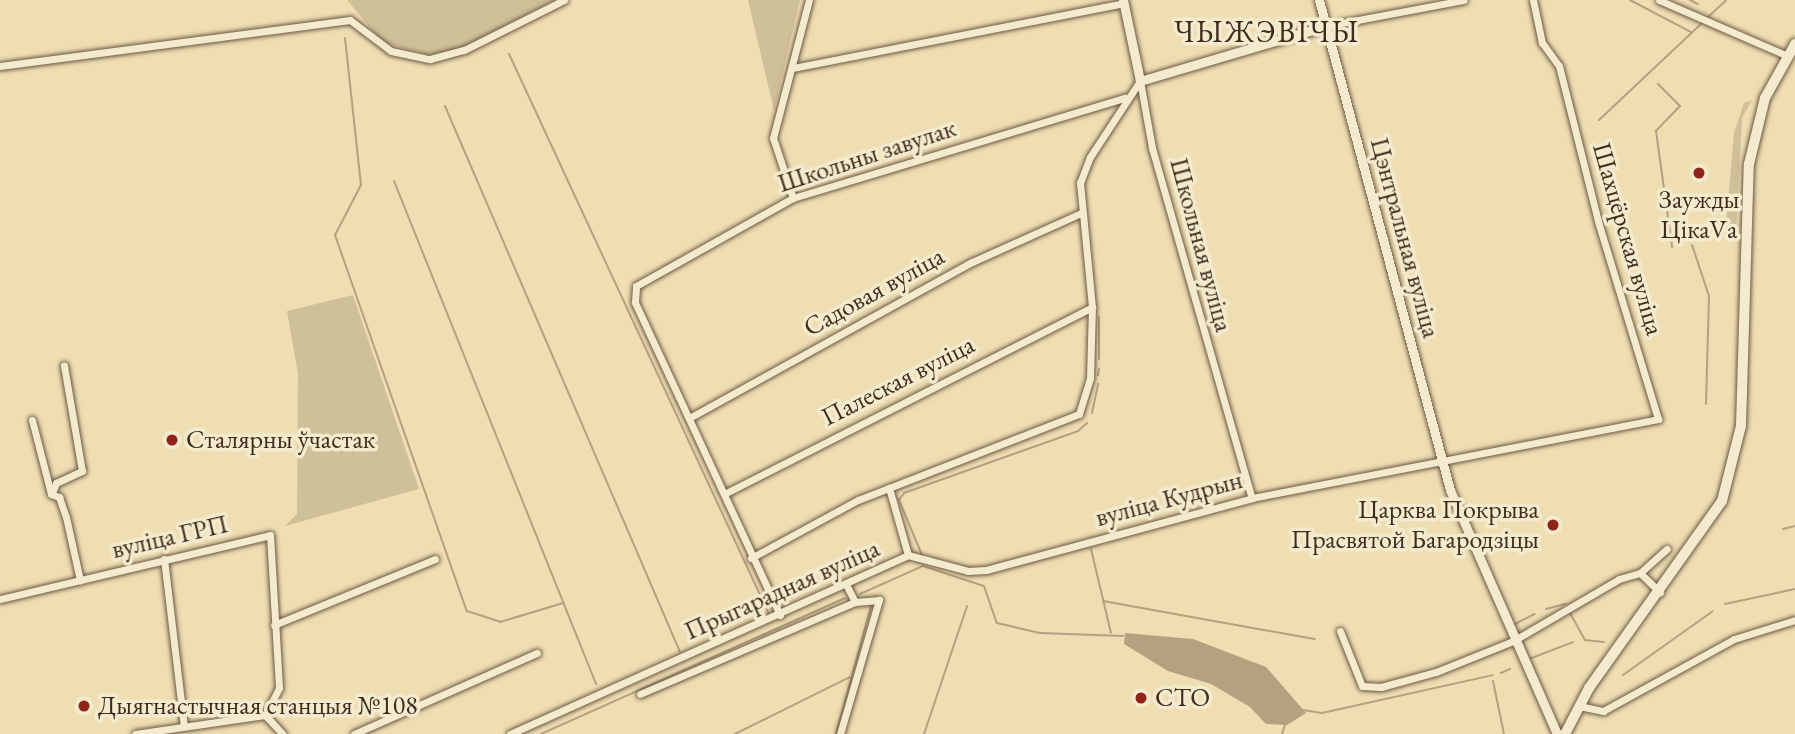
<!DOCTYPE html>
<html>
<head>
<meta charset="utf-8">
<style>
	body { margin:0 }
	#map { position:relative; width:1795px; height:734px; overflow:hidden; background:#eedeb2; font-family:"EB Garamond",serif }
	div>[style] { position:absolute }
	.green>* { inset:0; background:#d0c099 }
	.water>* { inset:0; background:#b3a180 }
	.stream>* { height:2px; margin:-1px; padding:0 1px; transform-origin:1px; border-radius:1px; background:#b3a180 }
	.roads { filter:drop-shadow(0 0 2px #6c5844) drop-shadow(0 0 2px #6c5844) }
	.minor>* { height:7px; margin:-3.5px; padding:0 3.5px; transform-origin:3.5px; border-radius:3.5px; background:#f4eacd }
	.tertiary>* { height:9px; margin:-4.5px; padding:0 4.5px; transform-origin:4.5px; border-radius:4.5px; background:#f4eacd }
	.secondary>* { height:10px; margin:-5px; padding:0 5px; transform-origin:5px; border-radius:5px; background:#f4eacd }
	.dots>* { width:19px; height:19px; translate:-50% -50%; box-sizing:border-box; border:4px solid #f4eacd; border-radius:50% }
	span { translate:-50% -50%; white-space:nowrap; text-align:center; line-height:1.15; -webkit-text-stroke:7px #f4eacd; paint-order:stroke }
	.street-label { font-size:26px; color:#402c1f }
	.poi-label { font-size:26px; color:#402c1f }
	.left { translate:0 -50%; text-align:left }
	.right { translate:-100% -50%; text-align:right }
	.quarter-label { font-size:30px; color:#402c1f; letter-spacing:2px }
</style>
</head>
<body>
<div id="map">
	<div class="green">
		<div style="clip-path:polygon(347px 0,555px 0,461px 48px,430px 55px,382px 42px)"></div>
		<div style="clip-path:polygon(748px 0,800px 0,774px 110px)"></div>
		<div style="clip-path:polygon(1752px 100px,1742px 118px,1736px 236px,1731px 236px,1726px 223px,1734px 133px,1744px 103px)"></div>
		<div style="clip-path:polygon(353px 295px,419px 489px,285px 526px,297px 514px,298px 374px,287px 311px)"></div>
	</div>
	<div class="water">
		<div style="clip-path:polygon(1125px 633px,1193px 639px,1266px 667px,1306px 713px,1287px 725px,1266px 724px,1250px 707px,1211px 684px,1168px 671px,1124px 644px)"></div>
	</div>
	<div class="stream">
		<div style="left:1630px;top:0;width:69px;rotate:27.7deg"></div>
		<div style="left:1690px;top:0;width:9px;rotate:27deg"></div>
		<div style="left:1707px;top:18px;width:26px;rotate:-43deg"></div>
		<div style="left:345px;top:38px;width:148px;rotate:83.8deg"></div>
		<div style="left:361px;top:185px;width:56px;rotate:117.5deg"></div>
		<div style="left:335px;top:235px;width:398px;rotate:70.7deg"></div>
		<div style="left:467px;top:611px;width:35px;rotate:18deg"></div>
		<div style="left:500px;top:622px;width:66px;rotate:-16.8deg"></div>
		<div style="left:509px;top:54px;width:617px;rotate:65.1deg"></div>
		<div style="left:1658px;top:84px;width:31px;rotate:45deg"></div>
		<div style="left:1680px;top:106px;width:35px;rotate:134deg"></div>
		<div style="left:1656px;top:131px;width:117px;rotate:82.1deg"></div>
		<div style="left:445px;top:106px;width:594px;rotate:66.71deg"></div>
		<div style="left:1599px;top:120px;width:143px;rotate:-43.3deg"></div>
		<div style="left:394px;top:181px;width:542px;rotate:68.12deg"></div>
		<div style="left:1692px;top:245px;width:54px;rotate:71.6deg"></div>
		<div style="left:1709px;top:296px;width:108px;rotate:91.6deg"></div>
		<div style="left:1099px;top:317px;width:42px;rotate:90deg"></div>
		<div style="left:1098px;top:375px;width:6px;rotate:-81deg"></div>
		<div style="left:1092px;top:413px;width:30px;rotate:-78deg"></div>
		<div style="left:1783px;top:529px;width:12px;rotate:-14deg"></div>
		<div style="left:1091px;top:549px;width:86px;rotate:76.6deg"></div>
		<div style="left:922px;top:555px;width:60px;rotate:-112.7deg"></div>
		<div style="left:899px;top:500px;width:9px;rotate:-54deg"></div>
		<div style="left:904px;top:493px;width:185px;rotate:-19.6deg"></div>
		<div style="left:1078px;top:431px;width:12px;rotate:-42deg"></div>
		<div style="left:860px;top:594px;width:69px;rotate:-24deg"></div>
		<div style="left:923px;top:566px;width:64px;rotate:18.2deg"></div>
		<div style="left:984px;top:586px;width:39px;rotate:71deg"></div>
		<div style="left:997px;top:623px;width:44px;rotate:13.1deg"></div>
		<div style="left:1040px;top:633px;width:83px;rotate:2.1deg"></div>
		<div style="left:1103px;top:601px;width:215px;rotate:10.2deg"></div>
		<div style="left:1725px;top:604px;width:72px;rotate:-12.1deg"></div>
		<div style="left:1546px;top:609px;width:20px;rotate:-15deg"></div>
		<div style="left:1570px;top:613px;width:31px;rotate:61deg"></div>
		<div style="left:1585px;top:640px;width:19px;rotate:6deg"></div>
		<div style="left:1515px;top:624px;width:22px;rotate:-27deg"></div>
		<div style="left:1529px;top:659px;width:47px;rotate:-21.1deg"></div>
		<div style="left:1501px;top:673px;width:10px;rotate:-24deg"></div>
		<div style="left:1623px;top:675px;width:110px;rotate:-35.4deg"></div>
		<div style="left:1493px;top:681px;width:54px;rotate:78.3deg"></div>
		<div style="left:1303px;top:710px;width:19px;rotate:9deg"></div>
		<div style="left:1322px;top:713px;width:175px;rotate:-12.5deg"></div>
		<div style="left:541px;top:734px;width:333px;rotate:-24.1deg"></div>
		<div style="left:735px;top:734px;width:128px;rotate:-26.4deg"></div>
		<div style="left:836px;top:734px;width:133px;rotate:-74.7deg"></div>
		<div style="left:924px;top:734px;width:135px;rotate:-71.4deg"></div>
		<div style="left:1282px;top:734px;width:9px;rotate:-72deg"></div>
	</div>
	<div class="roads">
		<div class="minor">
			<div style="left:1659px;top:0;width:141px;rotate:23.5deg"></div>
			<div style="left:1326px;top:26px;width:140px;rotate:-10.7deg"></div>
			<div style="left:0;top:66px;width:353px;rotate:-7.5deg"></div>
			<div style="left:350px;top:20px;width:51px;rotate:37.1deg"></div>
			<div style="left:391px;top:51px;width:40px;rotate:12deg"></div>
			<div style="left:430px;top:59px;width:35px;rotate:-15deg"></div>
			<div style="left:464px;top:50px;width:112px;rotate:-26.6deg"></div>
			<div style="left:793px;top:68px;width:337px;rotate:-11.1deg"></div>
			<div style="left:1140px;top:81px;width:68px;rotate:79.8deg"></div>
			<div style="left:1152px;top:148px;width:364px;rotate:74.1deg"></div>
			<div style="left:793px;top:198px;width:63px;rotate:-108.4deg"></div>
			<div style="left:773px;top:138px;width:143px;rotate:-75.4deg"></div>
			<div style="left:691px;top:417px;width:321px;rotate:-28.9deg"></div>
			<div style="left:972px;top:262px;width:120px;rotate:-24.2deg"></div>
			<div style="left:32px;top:420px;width:76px;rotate:75.6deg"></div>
			<div style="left:51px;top:494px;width:9px;rotate:21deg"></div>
			<div style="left:59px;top:497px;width:21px;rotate:71deg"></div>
			<div style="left:66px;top:517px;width:65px;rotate:77.5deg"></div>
			<div style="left:52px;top:493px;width:11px;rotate:-68deg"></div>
			<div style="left:56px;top:483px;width:29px;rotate:-25deg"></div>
			<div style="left:82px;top:471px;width:107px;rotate:-99.7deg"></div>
			<div style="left:724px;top:494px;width:413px;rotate:-26.9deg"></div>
			<div style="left:908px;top:555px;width:62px;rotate:14.9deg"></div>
			<div style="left:968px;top:571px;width:18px;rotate:-3deg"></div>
			<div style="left:986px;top:570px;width:276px;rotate:-15.1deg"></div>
			<div style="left:1252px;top:498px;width:414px;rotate:-11deg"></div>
			<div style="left:1658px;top:419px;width:207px;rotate:-106.9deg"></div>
			<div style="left:1598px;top:221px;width:160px;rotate:-104.1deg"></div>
			<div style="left:1559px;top:66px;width:29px;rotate:-126deg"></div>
			<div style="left:1542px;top:43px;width:44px;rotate:-101.8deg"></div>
			<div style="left:751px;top:558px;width:122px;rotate:-28.5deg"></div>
			<div style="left:858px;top:500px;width:237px;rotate:-21.3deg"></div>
			<div style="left:1079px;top:414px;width:38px;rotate:-73deg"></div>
			<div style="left:1090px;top:378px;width:71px;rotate:-88.4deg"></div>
			<div style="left:1092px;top:307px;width:125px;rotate:-95.5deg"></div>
			<div style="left:1080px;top:183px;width:28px;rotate:-69deg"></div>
			<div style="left:1090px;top:157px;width:91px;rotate:-56.7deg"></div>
			<div style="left:164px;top:559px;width:168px;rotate:83.2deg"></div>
			<div style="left:1640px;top:573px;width:28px;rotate:44deg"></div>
			<div style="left:0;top:599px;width:277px;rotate:-13.3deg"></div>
			<div style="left:270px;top:535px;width:153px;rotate:86.6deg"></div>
			<div style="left:279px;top:688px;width:30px;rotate:117deg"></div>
			<div style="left:780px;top:615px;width:345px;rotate:-114.9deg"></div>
			<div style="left:635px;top:302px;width:16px;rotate:-86deg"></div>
			<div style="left:636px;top:286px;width:180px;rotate:-29.3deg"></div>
			<div style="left:793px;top:198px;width:347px;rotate:-16.8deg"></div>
			<div style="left:274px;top:625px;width:174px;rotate:-22.3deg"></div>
			<div style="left:1340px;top:631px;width:59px;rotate:68.2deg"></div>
			<div style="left:1362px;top:686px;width:19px;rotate:3deg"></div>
			<div style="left:1381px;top:687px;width:57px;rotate:-15.3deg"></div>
			<div style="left:1436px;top:672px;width:83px;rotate:-21.9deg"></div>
			<div style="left:1513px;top:641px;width:123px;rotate:-30.3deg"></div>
			<div style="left:1619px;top:579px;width:22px;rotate:-16deg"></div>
			<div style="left:1640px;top:573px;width:36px;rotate:-42deg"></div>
			<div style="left:640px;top:694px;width:234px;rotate:-23.2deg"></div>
			<div style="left:1579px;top:706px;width:25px;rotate:12deg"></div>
			<div style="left:1603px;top:711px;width:149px;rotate:-28.8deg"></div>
			<div style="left:1734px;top:639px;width:64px;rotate:-17.3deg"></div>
			<div style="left:265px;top:715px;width:26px;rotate:47deg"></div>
			<div style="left:135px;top:734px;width:131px;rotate:-8.3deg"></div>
			<div style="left:354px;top:734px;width:200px;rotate:-23.9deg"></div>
			<div style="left:510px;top:734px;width:436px;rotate:-24.2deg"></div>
			<div style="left:908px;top:555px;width:70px;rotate:-105.8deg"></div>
			<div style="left:840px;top:734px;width:140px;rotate:-73.8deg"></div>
			<div style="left:879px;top:600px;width:24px;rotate:175deg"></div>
			<div style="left:855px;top:602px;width:18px;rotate:-117deg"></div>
		</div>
		<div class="tertiary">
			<div style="left:1123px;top:0;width:83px;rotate:78.1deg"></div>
			<div style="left:1140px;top:81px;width:194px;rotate:-16.5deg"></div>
			<div style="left:1319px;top:0;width:507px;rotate:75.03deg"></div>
			<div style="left:1450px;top:490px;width:266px;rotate:66.3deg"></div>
		</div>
		<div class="secondary">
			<div style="left:1565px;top:734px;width:52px;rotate:-62.4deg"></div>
			<div style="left:1589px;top:688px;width:229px;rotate:-54.6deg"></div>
			<div style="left:1722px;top:501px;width:77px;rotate:-75.8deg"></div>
			<div style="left:1741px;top:426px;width:262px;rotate:-88.3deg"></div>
			<div style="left:1749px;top:164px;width:68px;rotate:-76.4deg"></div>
			<div style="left:1765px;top:98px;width:62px;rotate:-60.9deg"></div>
		</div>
	</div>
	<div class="dots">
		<div style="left:1699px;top:173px;background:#8f2418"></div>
		<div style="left:172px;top:440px;background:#8f2418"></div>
		<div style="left:1553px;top:525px;background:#8f2418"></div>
		<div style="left:1141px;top:698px;background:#8f2418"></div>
		<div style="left:84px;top:706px;background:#8f2418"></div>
	</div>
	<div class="street-label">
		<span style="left:867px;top:156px;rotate:-18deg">Школьны завулак</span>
		<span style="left:1405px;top:238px;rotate:75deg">Цэнтральная вуліца</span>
		<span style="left:1628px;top:239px;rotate:74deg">Шахцёрская вуліца</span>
		<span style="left:1201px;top:245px;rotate:75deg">Школьная вуліца</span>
		<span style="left:874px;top:292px;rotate:-29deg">Садовая вуліца</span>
		<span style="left:898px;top:381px;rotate:-27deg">Палеская вуліца</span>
		<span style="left:1169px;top:499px;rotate:-15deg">вуліца Кудрын</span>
		<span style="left:170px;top:537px;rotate:-13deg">вуліца ГРП</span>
		<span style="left:782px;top:590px;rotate:-24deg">Прыгарадная вуліца</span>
	</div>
	<div class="poi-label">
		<span style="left:1699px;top:215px">Заужды<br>ЦікаVа</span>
		<span class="left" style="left:186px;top:440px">Сталярны ўчастак</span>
		<span class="right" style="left:1539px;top:525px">Царква Покрыва<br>Прасвятой Багародзіцы</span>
		<span class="left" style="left:1155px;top:698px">СТО</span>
		<span class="left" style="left:98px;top:706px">Дыягнастычная станцыя №108</span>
	</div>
	<div class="quarter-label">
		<span style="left:1267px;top:32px">ЧЫЖЭВІЧЫ</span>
	</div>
</div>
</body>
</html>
